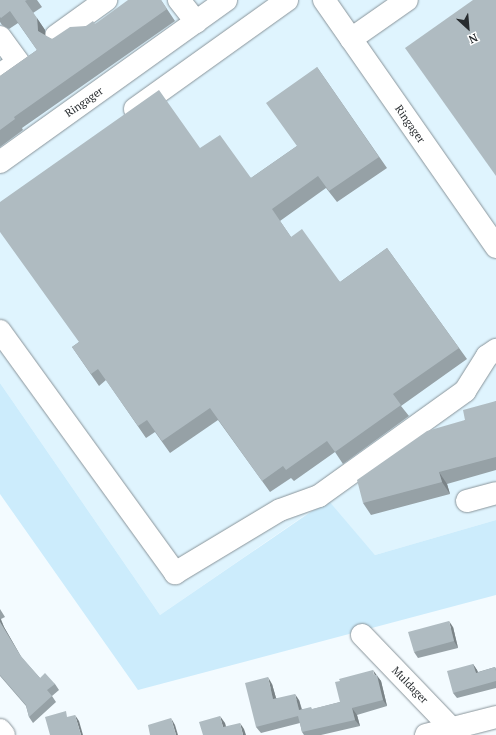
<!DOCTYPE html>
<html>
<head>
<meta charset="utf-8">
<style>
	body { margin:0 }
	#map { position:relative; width:496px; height:735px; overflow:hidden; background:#f3fbff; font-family:"PT Serif",serif }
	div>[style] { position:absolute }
	.built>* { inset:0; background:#dff4fe }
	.green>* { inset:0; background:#ccecfc }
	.roads { filter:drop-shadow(0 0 1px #89949a) drop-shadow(0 0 1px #89949a) }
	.minor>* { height:22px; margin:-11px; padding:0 11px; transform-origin:11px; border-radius:11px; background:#fff }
	.wall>* { inset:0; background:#96a1a6 }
	.shaded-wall>* { inset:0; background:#7a8387 }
	.building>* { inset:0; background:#afbbc1 }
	span { translate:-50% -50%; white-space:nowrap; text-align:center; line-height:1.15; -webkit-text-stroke:3px #fff; paint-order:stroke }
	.street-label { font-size:11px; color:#282c2f }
	.north { position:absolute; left:448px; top:8px; width:40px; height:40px; -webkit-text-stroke:3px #fff; paint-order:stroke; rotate:154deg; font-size:11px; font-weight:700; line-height:16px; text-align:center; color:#282c2f }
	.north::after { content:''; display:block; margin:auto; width:14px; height:18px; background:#282c2f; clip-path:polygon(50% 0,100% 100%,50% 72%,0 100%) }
</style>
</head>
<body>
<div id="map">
	<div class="built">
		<div style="clip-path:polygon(0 0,496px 0,496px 520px,375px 555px,327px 500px,160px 615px,0 383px)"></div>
	</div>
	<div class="green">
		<div style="clip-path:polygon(0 383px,160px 615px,328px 500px,375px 555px,496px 520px,496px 595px,138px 690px,0 494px)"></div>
	</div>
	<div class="roads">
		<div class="minor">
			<div style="left:179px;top:0;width:28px;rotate:52deg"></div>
			<div style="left:324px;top:0;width:301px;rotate:55.1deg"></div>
			<div style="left:56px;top:36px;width:62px;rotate:-35.8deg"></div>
			<div style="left:0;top:37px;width:31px;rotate:54deg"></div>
			<div style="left:18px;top:62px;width:22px;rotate:144deg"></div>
			<div style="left:351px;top:39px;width:68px;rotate:-34.9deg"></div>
			<div style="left:135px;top:109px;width:187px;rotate:-35.6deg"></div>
			<div style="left:0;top:162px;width:278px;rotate:-35.6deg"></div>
			<div style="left:0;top:331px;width:299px;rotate:54.1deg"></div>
			<div style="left:175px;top:573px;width:122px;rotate:-31deg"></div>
			<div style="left:280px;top:510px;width:41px;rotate:-19.7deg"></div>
			<div style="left:319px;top:496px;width:180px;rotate:-35.7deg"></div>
			<div style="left:465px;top:391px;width:41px;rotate:-57.8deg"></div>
			<div style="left:487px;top:356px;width:11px;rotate:-34deg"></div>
			<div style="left:467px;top:501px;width:30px;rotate:-15deg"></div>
			<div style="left:362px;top:635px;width:139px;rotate:46.2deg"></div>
			<div style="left:0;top:730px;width:6px;rotate:51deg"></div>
			<div style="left:426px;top:735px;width:72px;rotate:-14.4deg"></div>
		</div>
	</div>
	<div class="wall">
		<div style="clip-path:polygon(0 0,37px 0,42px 7px,33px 13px,45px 30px,45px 36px,52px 39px,86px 26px,95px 24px,161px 0,175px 21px,22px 128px,23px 130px,0 147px,0 76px,37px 50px,18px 23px,9px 29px,2px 25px,0 22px)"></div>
		<div style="clip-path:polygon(317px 67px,387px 168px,337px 202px,326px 188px,280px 221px,291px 237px,340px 282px,387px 248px,467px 359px,401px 406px,409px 416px,343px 464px,335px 452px,294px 481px,291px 478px,270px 492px,218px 420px,170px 453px,155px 432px,146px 438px,106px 380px,99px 386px,72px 347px,79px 342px,200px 148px,251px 178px,297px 146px)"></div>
		<div style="clip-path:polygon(496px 401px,496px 470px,447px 484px,450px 494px,371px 515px,363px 503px,465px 420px)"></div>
		<div style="clip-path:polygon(0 609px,5px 617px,1px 619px,4px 627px,22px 658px,40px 678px,55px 684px,59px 690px,52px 696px,56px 702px,33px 723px,29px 717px,26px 706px,0 676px)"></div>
		<div style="clip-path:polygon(453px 627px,458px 648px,418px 658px,414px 652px)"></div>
		<div style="clip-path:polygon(473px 664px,477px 670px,478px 672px,495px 667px,496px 669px,496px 688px,457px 698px,453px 693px)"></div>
		<div style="clip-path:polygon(376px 675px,381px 681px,387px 706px,357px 715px,360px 726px,321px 735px,304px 735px,302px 732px,300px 723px,261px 733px,256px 727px,272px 684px,276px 698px,299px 700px,302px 709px,313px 709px,340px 702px)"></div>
	</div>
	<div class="shaded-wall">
		<div style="clip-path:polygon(37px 18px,45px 30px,46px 43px,38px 31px)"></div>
		<div style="clip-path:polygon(439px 472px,447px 484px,450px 494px,442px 482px)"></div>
		<div style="clip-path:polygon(0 618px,4px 627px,24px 662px,20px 655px,0 622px)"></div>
		<div style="clip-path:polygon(449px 621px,453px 627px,458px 648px,454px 641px)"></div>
		<div style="clip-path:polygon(473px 664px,477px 670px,480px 679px,476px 673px)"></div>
		<div style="clip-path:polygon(373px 670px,381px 681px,387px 706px,383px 700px)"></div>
		<div style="clip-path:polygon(268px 677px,272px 684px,278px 705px,273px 699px)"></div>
		<div style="clip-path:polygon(295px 694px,299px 700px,303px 716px,299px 710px)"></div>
		<div style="clip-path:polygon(352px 708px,357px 715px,360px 726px,355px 720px)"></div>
		<div style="clip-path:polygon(75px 715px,79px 721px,83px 735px,81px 735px)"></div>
		<div style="clip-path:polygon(220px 716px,225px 723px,228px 733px,223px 727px)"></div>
		<div style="clip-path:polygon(171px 718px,175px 725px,178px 735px,176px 735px)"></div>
		<div style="clip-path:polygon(240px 723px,244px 729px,246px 735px,243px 735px)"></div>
	</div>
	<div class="building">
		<div style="clip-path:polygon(0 0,27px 0,25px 1px,37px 18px,38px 31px,52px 39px,70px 27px,86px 26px,93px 21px,95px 24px,128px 0,161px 0,167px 9px,14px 117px,15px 119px,0 130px,0 76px,37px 50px,10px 11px,1px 18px,0 17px)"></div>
		<div style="clip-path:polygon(473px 0,496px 0,496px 176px,405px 48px)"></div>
		<div style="clip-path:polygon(317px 67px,379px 157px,329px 191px,318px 176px,272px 209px,291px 237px,302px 229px,340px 282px,387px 248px,459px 348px,393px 394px,401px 405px,335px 452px,327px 441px,286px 470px,283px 466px,262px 481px,210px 408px,162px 441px,147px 420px,138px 426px,98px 369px,91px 374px,72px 347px,79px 342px,0 232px,0 202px,159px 90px,200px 148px,220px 135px,251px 178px,297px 146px,266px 103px)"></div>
		<div style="clip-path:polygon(496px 401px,496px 457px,439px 472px,442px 482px,363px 503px,357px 480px,427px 431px,465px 420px,463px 410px)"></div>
		<div style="clip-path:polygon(449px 621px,454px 641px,414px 652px,408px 632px)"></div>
		<div style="clip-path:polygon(0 622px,20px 655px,40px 678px,45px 673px,55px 684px,47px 690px,52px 696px,29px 717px,26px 705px,0 675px)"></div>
		<div style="clip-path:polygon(473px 664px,476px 673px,495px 667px,496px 671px,496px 681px,453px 693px,447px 671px)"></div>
		<div style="clip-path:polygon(373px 670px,374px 675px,377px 675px,383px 700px,352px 708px,355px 720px,302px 732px,298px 716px,256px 727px,245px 683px,268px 677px,273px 699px,295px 694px,299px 710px,311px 707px,312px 709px,340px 702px,335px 682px,340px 681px,339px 679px)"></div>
		<div style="clip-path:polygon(66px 711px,67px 717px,75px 715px,81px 735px,50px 735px,45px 717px)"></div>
		<div style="clip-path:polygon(220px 716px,223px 727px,240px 723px,243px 735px,203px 735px,199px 722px)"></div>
		<div style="clip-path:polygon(171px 718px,176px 735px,150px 735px,148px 725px)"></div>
	</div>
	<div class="street-label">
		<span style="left:84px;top:102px;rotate:-35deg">Ringager</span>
		<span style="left:410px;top:124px;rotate:55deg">Ringager</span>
		<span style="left:410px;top:685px;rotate:46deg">Muldager</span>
	</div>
	<div class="north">N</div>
</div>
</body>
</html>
